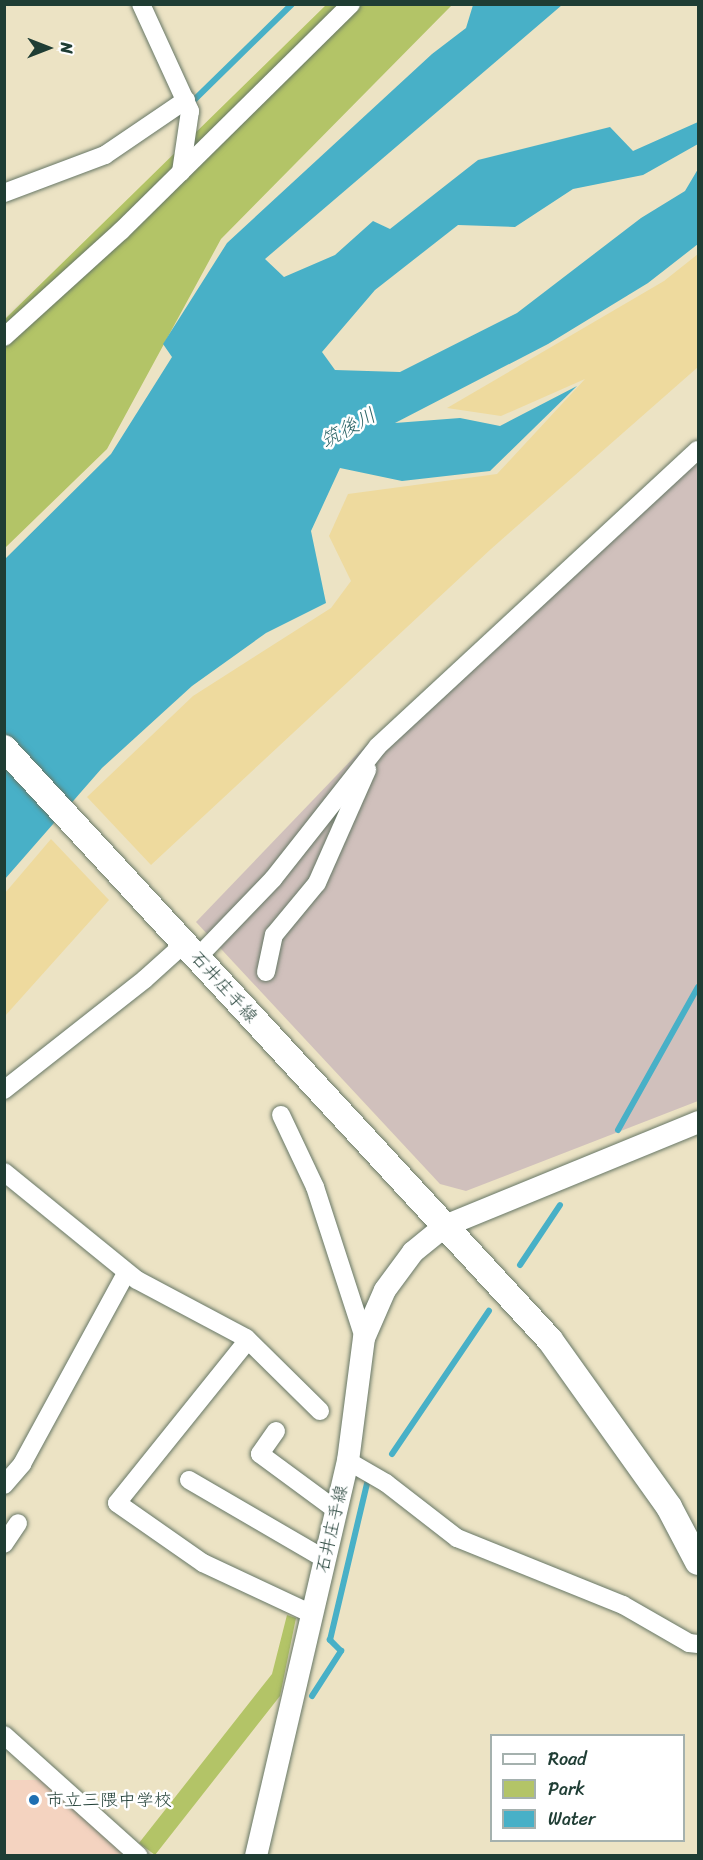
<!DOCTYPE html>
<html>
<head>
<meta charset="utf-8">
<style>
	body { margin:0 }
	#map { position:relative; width:703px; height:1860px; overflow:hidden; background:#ece3c4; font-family:Sriracha,"Klee One",sans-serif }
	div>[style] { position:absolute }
	.built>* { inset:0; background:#f4d3c0 }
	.industrial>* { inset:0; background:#d0c0bc }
	.green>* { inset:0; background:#b3c467 }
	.sand>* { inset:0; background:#eeda9e }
	.water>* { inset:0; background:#48b0c7 }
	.stream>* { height:6px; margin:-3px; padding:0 3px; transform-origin:3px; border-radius:3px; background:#48b0c7 }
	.roads { filter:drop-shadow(0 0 2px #677766) drop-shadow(0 0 2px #677766) }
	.minor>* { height:18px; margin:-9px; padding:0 9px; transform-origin:9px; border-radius:9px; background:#fff }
	.tertiary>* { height:22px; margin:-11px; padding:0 11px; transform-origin:11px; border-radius:11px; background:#fff }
	.secondary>* { height:26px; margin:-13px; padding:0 13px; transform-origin:13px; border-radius:13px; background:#fff }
	.dots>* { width:16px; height:16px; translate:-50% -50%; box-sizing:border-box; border:3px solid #fff; border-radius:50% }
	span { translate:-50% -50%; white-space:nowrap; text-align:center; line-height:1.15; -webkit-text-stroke:5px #fff; paint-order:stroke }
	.street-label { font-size:18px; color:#1f3d34 }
	.poi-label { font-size:18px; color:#1f3d34 }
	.left { translate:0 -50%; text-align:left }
	.water-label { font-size:20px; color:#2d6567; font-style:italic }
	.frame { position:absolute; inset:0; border:6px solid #1f3d34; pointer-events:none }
	.legend { position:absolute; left:490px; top:1734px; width:195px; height:108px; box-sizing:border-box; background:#fff; border:2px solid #a5b1ae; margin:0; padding:8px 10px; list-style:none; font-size:18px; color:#1f3d34 }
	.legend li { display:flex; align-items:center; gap:12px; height:30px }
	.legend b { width:30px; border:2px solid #a5b1ae }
	.north { position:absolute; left:18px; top:18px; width:60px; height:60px; -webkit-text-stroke:4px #fff; paint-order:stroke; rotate:90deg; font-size:16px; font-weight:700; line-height:24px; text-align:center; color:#1f3d34 }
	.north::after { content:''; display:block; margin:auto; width:21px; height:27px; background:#1f3d34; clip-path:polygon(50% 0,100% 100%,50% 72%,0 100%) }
</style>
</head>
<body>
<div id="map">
	<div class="built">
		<div style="clip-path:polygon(4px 1780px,42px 1780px,124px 1855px,5px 1855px)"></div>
	</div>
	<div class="industrial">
		<div style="clip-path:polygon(698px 439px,698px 1101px,466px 1191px,440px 1184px,196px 922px,359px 752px)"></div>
	</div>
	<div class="green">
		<div style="clip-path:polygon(326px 5px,452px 5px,221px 239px,107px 449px,5px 548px,5px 319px)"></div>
		<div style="clip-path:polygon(287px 1615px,296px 1618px,280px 1696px,155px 1855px,139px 1843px,272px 1674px)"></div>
	</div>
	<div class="sand">
		<div style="clip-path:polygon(698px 254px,698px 367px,491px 549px,151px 865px,87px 797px,193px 696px,331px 608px,351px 581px,329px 536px,348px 494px,497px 474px,585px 379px,501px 416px,447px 408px,664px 281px)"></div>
		<div style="clip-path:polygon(51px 839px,109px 900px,5px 1016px,5px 893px)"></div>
	</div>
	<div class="water">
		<div style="clip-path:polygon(473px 5px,562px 5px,265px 259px,284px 277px,335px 255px,373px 221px,390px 229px,478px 160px,610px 127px,633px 151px,698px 122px,698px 144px,643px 175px,573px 189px,515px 227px,458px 225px,375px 290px,322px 352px,335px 370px,400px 372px,517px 313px,641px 218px,685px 191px,698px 169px,698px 244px,648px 283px,548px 344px,395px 423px,460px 418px,500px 426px,577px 386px,490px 471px,402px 481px,340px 468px,311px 531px,326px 603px,266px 633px,192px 686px,102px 768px,5px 879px,5px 559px,111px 454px,172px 357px,163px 344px,227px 243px,432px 54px,466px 28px)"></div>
	</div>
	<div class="stream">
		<div style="left:189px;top:105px;width:144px;rotate:-44.4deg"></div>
		<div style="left:618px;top:1130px;width:164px;rotate:-60.8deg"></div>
		<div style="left:520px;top:1265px;width:72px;rotate:-56.3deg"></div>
		<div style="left:392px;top:1454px;width:173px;rotate:-55.9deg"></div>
		<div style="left:312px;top:1696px;width:54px;rotate:-57.2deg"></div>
		<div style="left:341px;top:1651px;width:16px;rotate:-135deg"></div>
		<div style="left:330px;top:1640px;width:161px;rotate:-76.7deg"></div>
	</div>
	<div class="roads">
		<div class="minor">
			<div style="left:141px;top:4px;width:118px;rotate:65.4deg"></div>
			<div style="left:190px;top:111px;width:62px;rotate:98.4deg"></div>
			<div style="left:4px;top:193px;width:108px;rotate:-20.6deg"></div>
			<div style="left:105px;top:155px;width:98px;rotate:-34.2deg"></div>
			<div style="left:4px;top:337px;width:158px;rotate:-42.2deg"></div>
			<div style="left:121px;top:231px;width:323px;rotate:-44.6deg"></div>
			<div style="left:197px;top:958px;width:110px;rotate:-46.1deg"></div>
			<div style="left:273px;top:879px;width:169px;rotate:-51.7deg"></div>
			<div style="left:378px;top:746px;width:436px;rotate:-42.8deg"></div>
			<div style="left:266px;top:972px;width:38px;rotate:-78deg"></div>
			<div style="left:274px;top:935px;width:67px;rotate:-50.4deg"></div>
			<div style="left:317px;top:883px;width:124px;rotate:-66.1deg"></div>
			<div style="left:4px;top:1090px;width:179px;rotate:-38.2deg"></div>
			<div style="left:145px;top:979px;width:54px;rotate:-42deg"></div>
			<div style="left:281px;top:1115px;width:80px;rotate:64.7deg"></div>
			<div style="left:315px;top:1187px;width:159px;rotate:72deg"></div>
			<div style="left:4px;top:1172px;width:171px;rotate:39.1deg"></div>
			<div style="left:137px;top:1280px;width:123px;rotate:28deg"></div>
			<div style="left:246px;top:1338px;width:104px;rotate:44.6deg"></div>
			<div style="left:248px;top:1340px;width:209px;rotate:128.8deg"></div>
			<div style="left:117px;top:1503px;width:105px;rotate:34.9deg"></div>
			<div style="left:203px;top:1563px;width:120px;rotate:25.1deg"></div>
			<div style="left:276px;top:1431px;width:28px;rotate:125deg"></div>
			<div style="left:260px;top:1454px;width:94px;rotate:36.4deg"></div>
			<div style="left:348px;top:1461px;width:44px;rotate:30.1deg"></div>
			<div style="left:386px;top:1483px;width:90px;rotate:37.8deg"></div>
			<div style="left:457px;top:1538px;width:179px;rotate:22deg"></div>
			<div style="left:623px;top:1605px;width:76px;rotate:29.9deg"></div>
			<div style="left:689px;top:1643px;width:9px;rotate:6deg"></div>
			<div style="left:189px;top:1480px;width:157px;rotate:30.2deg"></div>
			<div style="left:4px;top:1485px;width:28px;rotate:-49deg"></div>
			<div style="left:22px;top:1464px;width:217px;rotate:-61.4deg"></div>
			<div style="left:4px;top:1544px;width:25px;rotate:-56deg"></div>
			<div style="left:4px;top:1735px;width:181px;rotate:41.9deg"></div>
		</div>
		<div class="tertiary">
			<div style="left:256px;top:1856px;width:406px;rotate:-76.9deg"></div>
			<div style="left:348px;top:1461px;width:124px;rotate:-82.6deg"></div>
			<div style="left:364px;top:1338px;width:52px;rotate:-66.4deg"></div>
			<div style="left:385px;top:1290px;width:47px;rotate:-53.6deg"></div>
			<div style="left:413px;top:1252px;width:41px;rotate:-39.1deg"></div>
			<div style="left:445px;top:1226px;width:274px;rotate:-22.3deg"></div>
		</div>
		<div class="secondary">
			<div style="left:4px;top:748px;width:805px;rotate:47.31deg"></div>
			<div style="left:550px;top:1340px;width:205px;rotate:54.5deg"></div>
			<div style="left:669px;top:1507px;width:62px;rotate:62.2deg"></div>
		</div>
	</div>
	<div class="dots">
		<div style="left:34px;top:1800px;background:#1f6fb2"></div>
	</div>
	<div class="street-label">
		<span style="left:224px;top:987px;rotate:48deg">石井庄手線</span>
		<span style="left:332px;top:1529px;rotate:-77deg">石井庄手線</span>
	</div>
	<div class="poi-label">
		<span class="left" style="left:46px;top:1800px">市立三隈中学校</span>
	</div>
	<div class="water-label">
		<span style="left:348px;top:428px;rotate:-29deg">筑後川</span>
	</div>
	<div class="frame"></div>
	<ul class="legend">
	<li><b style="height:8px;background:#fff"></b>Road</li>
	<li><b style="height:16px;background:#b3c467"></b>Park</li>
	<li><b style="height:16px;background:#48b0c7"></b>Water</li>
	</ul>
	<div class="north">N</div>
</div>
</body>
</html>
